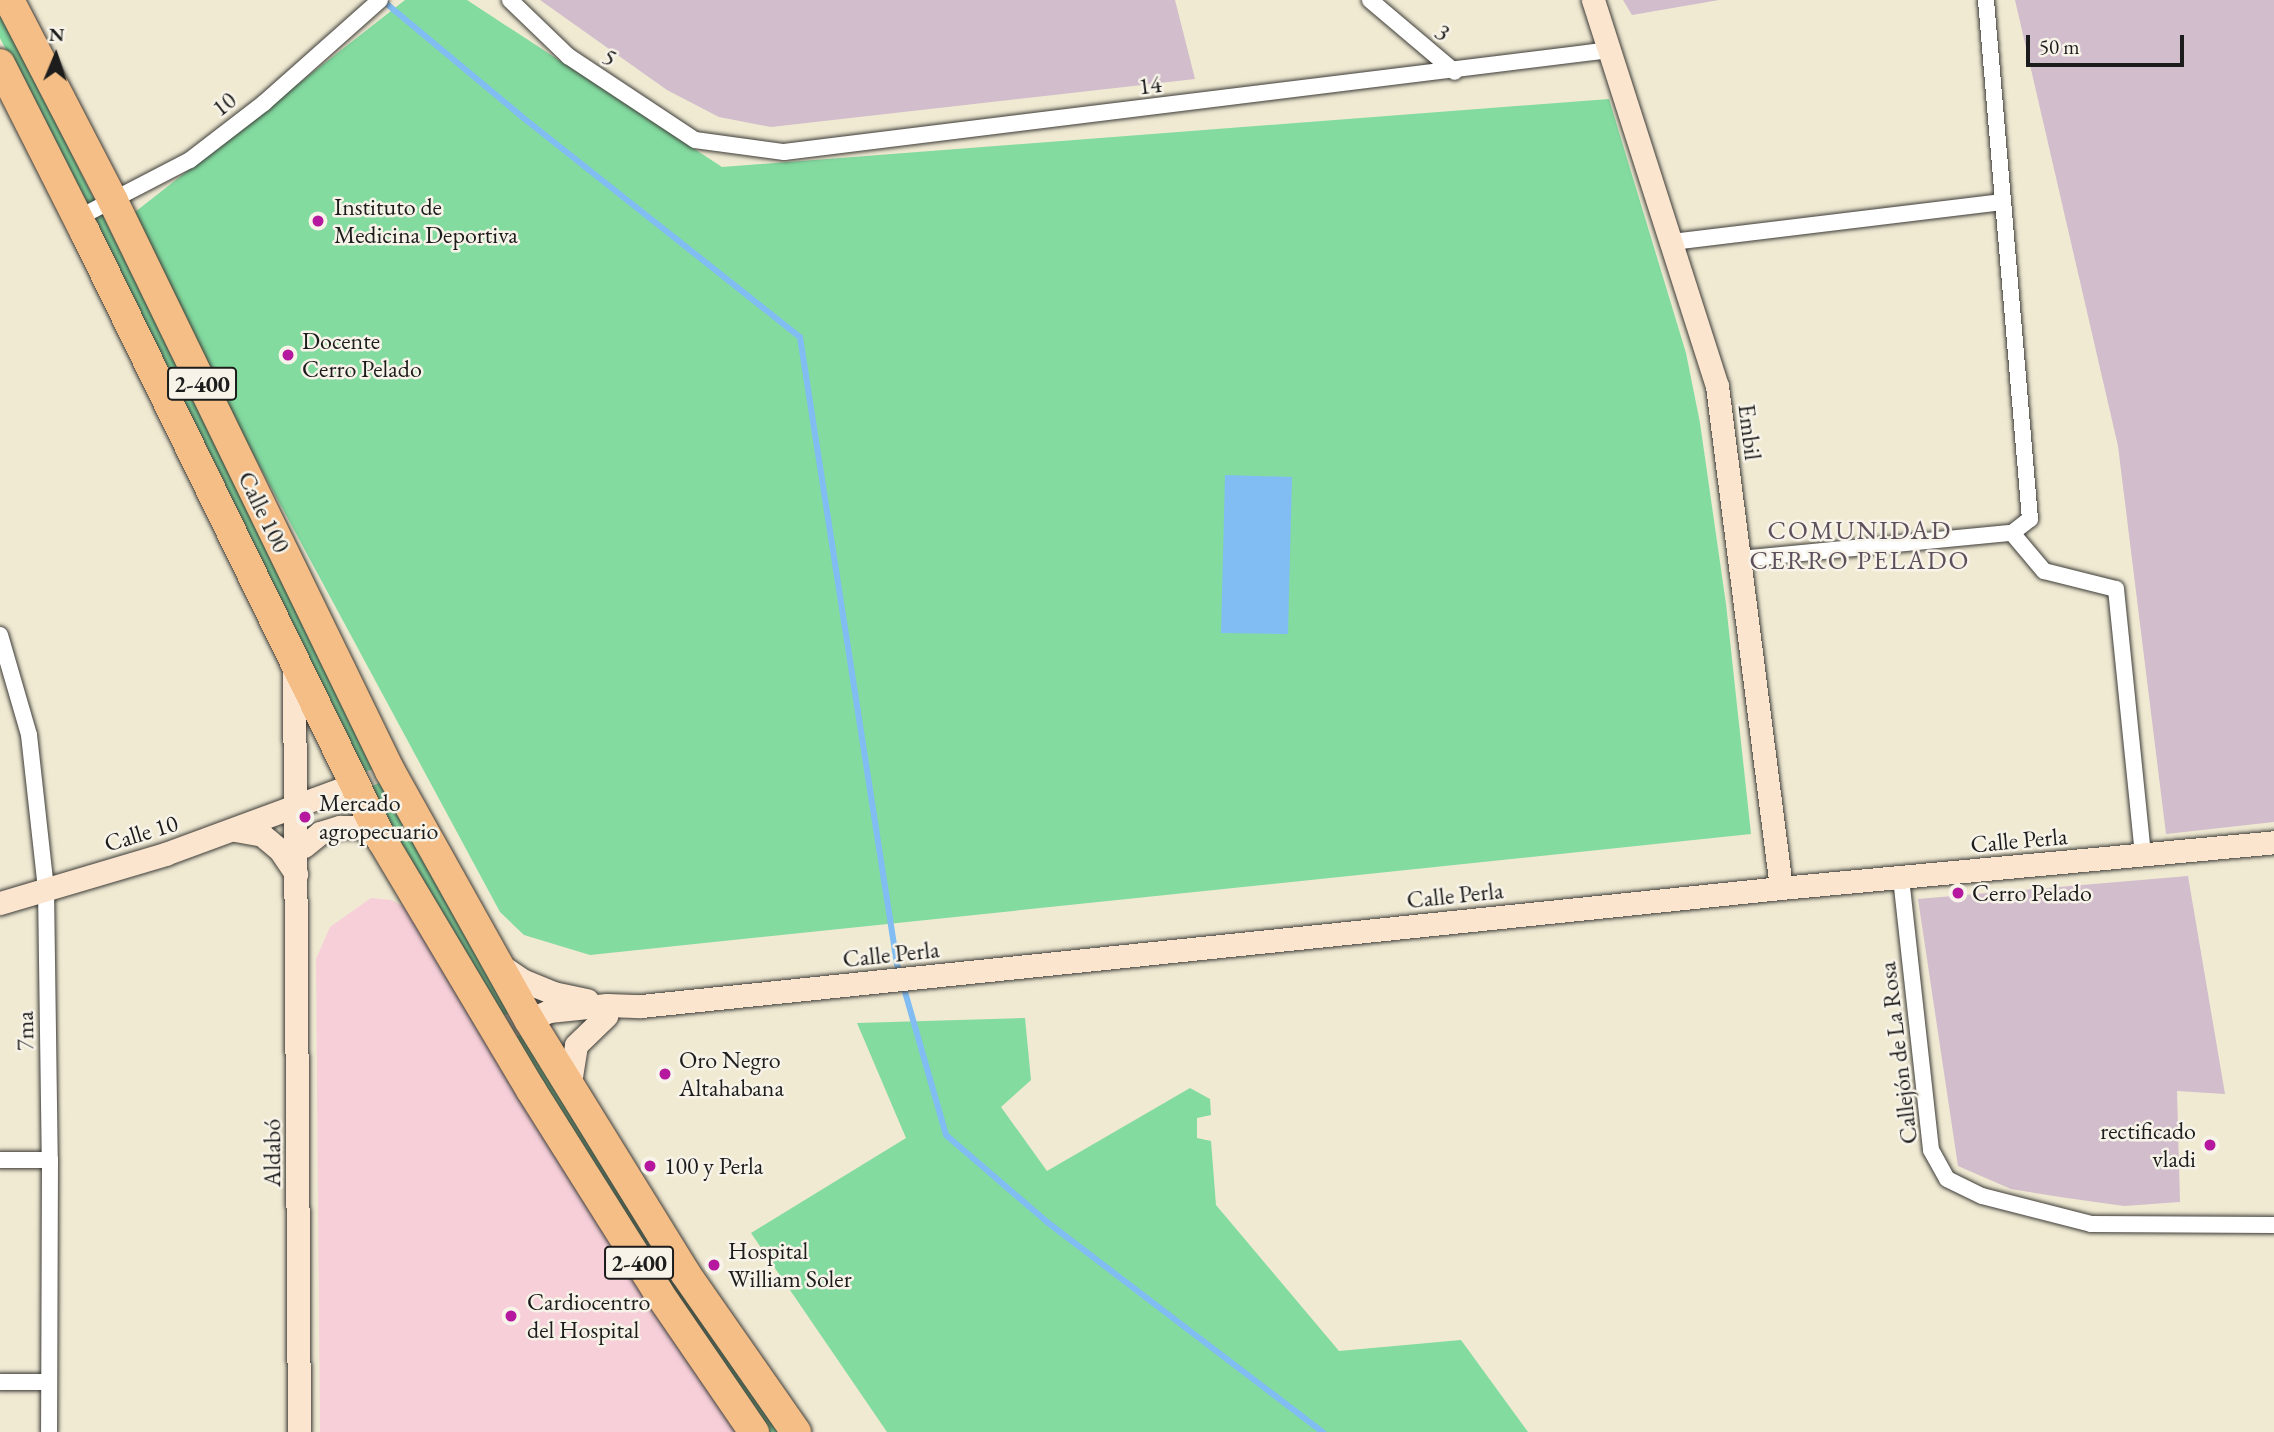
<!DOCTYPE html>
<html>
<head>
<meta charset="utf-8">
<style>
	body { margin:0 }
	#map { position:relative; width:2274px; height:1432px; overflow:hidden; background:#f0ead3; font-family:"EB Garamond",serif }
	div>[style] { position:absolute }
	.built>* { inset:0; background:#f6cfd9 }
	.industrial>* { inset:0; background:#d1bdcb }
	.green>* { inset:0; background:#83dba0 }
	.water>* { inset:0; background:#81bdf3 }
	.stream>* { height:6px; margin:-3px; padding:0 3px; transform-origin:3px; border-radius:3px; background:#81bdf3 }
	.roads { filter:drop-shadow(0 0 2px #3c3b37) drop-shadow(0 0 2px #3c3b37) }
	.street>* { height:16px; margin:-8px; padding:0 8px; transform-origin:8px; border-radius:8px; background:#fff }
	.secondary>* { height:23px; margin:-11.5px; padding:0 11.5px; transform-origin:11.5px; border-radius:11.5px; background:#fbe5cf }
	.highway>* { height:30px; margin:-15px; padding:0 15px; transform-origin:15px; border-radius:15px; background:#f6be87 }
	.dots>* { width:19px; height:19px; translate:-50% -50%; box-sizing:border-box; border:4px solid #f7f3e8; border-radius:50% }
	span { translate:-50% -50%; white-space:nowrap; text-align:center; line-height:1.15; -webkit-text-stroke:5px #f7f3e8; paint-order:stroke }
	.shield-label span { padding:2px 5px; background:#f7f3e8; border:2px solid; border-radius:5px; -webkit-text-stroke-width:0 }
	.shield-label { font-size:23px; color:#1c1c1c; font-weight:700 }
	.street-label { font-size:24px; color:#1c1c1c }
	.poi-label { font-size:24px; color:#1c1c1c }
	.left { translate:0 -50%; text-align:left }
	.right { translate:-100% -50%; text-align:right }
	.neighbourhood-label { font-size:26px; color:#5d4f5b; letter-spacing:2px }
	.north { position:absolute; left:21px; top:21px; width:70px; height:70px; -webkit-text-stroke:5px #f7f3e8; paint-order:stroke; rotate:2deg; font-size:19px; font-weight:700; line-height:28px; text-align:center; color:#1c1c1c }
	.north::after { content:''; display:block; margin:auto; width:24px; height:32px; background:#1c1c1c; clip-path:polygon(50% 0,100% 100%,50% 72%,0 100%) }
	.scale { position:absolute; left:2026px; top:35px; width:158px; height:32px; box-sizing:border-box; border:4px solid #1c1c1c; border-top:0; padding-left:9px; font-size:21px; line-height:24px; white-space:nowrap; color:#1c1c1c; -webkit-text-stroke:5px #f7f3e8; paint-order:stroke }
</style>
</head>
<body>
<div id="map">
	<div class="built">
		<div style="clip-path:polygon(371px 898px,391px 900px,414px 912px,739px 1432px,320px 1432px,316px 959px,330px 927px)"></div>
	</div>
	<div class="industrial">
		<div style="clip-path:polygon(540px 0,1175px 0,1195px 79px,771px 127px,719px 117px,667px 90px)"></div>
		<div style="clip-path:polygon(1623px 0,1719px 0,1632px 15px)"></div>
		<div style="clip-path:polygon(2015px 0,2274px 0,2274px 822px,2166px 834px,2118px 446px)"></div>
		<div style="clip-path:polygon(2188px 876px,2225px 1094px,2177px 1091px,2180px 1202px,2124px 1206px,2060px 1197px,2011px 1189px,1958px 1166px,1918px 899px)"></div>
	</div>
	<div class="green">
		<div style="clip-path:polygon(405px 0,467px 0,722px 167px,1609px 99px,1686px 353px,1700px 423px,1726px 604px,1751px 834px,590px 955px,524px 935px,500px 912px,238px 426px,135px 212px)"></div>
		<div style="clip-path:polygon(0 10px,95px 201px,85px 205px,0 38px)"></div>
		<div style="clip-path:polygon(102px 214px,318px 651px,374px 769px,361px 773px,93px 220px)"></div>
		<div style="clip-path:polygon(381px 782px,511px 1013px,502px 1016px,368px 788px)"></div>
		<div style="clip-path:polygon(1025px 1018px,1031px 1080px,1001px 1107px,1047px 1171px,1190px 1088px,1210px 1099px,1211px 1115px,1197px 1118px,1197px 1138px,1211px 1141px,1216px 1205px,1339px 1351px,1461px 1340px,1528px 1432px,887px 1432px,751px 1233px,906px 1138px,857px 1023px)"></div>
		<div style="clip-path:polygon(525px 1034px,781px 1432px,768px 1432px,680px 1304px,514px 1037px)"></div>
	</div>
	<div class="water">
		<div style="clip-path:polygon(1225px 475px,1292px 477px,1288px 634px,1221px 633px)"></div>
	</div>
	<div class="stream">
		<div style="left:382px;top:0;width:181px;rotate:39.8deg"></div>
		<div style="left:521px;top:116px;width:356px;rotate:38.4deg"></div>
		<div style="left:800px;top:337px;width:634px;rotate:81.21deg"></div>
		<div style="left:897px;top:964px;width:178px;rotate:74deg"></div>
		<div style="left:946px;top:1135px;width:133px;rotate:40.7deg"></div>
		<div style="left:1047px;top:1222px;width:347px;rotate:37.3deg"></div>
	</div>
	<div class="roads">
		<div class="street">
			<div style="left:510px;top:0;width:81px;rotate:44deg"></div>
			<div style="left:568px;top:56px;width:152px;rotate:33.5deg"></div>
			<div style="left:695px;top:140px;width:90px;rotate:7.7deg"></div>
			<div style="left:784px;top:152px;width:832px;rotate:-7.04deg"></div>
			<div style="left:1370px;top:0;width:111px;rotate:40.3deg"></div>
			<div style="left:78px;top:218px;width:126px;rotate:-27.4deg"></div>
			<div style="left:190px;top:160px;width:93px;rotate:-37.6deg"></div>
			<div style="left:264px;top:103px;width:155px;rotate:-41.6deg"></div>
			<div style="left:1672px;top:242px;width:331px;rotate:-6.9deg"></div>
			<div style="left:2012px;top:533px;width:50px;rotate:49.9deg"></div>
			<div style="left:2044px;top:571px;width:74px;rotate:14deg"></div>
			<div style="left:2116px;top:589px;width:266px;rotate:84.2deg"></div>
			<div style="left:1740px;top:559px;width:273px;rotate:-5.5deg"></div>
			<div style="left:2012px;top:533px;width:23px;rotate:-38deg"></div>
			<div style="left:2030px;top:519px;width:521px;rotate:-94.85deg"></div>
			<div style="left:0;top:635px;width:104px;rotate:73.8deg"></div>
			<div style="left:29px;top:735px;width:155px;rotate:83.7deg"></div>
			<div style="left:46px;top:889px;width:271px;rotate:89.2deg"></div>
			<div style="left:50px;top:1160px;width:272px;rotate:90.2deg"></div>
			<div style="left:1901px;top:878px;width:274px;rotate:83.7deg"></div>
			<div style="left:1931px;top:1150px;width:33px;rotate:61deg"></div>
			<div style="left:1947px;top:1179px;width:39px;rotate:26deg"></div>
			<div style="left:1982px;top:1196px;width:113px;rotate:14.4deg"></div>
			<div style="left:2091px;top:1224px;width:183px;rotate:0.3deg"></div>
			<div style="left:0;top:1160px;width:50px"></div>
			<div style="left:0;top:1382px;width:47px"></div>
		</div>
		<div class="secondary">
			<div style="left:1593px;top:0;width:405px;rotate:72.2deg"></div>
			<div style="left:1717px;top:386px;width:506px;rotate:82.73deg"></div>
			<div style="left:294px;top:664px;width:768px;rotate:89.63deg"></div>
			<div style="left:235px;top:830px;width:27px;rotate:10deg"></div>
			<div style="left:262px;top:835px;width:23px;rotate:40deg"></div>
			<div style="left:280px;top:850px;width:29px;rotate:56deg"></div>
			<div style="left:304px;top:846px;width:21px;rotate:-39deg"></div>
			<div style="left:320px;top:833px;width:21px;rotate:-17deg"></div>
			<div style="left:340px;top:827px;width:20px"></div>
			<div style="left:360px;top:827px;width:26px;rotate:31deg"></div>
			<div style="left:0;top:903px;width:172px;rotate:-16.5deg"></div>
			<div style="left:165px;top:854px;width:200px;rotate:-20.2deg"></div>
			<div style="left:500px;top:965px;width:29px;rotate:34deg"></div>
			<div style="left:524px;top:981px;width:31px;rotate:22deg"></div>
			<div style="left:553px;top:993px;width:35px;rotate:12deg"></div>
			<div style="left:529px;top:1020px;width:22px;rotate:-24deg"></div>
			<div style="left:549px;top:1011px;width:58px;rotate:-5.9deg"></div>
			<div style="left:607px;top:1005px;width:34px;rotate:2deg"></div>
			<div style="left:641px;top:1006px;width:1146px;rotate:-5.91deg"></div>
			<div style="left:1781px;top:888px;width:495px;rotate:-5.3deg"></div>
			<div style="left:570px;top:1083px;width:38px;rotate:-81deg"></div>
			<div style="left:576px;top:1045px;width:42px;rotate:-44deg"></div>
		</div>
		<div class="highway">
			<div style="left:9px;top:0;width:226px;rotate:62.6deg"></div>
			<div style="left:113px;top:201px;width:634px;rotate:64.08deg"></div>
			<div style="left:390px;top:771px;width:285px;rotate:60.8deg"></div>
			<div style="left:529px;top:1020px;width:297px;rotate:58.3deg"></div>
			<div style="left:685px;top:1273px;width:194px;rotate:55.1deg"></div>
			<div style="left:0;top:64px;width:188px;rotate:63.2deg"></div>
			<div style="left:85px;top:232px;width:677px;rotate:63.97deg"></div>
			<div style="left:382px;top:840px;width:291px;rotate:59.2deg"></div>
			<div style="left:531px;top:1090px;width:239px;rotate:57.8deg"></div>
			<div style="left:658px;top:1292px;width:170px;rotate:55.6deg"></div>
		</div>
	</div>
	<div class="dots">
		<div style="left:318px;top:221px;background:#b5179e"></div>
		<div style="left:288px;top:355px;background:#b5179e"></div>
		<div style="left:305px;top:817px;background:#b5179e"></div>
		<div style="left:1958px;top:893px;background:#b5179e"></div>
		<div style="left:665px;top:1074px;background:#b5179e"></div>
		<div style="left:2210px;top:1145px;background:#b5179e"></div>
		<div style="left:650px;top:1166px;background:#b5179e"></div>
		<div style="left:714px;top:1265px;background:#b5179e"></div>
		<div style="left:511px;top:1316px;background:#b5179e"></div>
	</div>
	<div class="shield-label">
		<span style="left:202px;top:384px">2-400</span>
		<span style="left:639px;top:1263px">2-400</span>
	</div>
	<div class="street-label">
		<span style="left:1443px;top:32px;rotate:40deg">3</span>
		<span style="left:610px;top:57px;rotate:34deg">5</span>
		<span style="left:1150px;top:85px;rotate:-7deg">14</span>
		<span style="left:224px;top:104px;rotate:-38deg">10</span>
		<span style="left:1750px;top:432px;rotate:83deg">Embil</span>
		<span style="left:264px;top:512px;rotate:64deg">Calle 100</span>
		<span style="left:141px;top:833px;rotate:-17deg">Calle 10</span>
		<span style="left:2019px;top:840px;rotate:-5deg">Calle Perla</span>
		<span style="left:1455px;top:895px;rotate:-6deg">Calle Perla</span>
		<span style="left:891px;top:954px;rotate:-6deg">Calle Perla</span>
		<span style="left:25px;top:1031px;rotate:-91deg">7ma</span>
		<span style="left:1898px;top:1053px;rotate:-97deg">Callejón de La Rosa</span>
		<span style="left:272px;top:1153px;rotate:-90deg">Aldabó</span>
	</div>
	<div class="poi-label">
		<span class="left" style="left:334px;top:221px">Instituto de<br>Medicina Deportiva</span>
		<span class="left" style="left:302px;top:355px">Docente<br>Cerro Pelado</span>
		<span class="left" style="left:319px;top:817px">Mercado<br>agropecuario</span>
		<span class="left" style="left:1972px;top:893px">Cerro Pelado</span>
		<span class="left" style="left:679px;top:1074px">Oro Negro<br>Altahabana</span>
		<span class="right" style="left:2196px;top:1145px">rectificado<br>vladi</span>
		<span class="left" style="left:664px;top:1166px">100 y Perla</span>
		<span class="left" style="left:728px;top:1265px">Hospital<br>William Soler</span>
		<span class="left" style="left:527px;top:1316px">Cardiocentro<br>del Hospital</span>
	</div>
	<div class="neighbourhood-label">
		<span style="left:1860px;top:546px">COMUNIDAD<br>CERRO PELADO</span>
	</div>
	<div class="north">N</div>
	<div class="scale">50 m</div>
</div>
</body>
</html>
